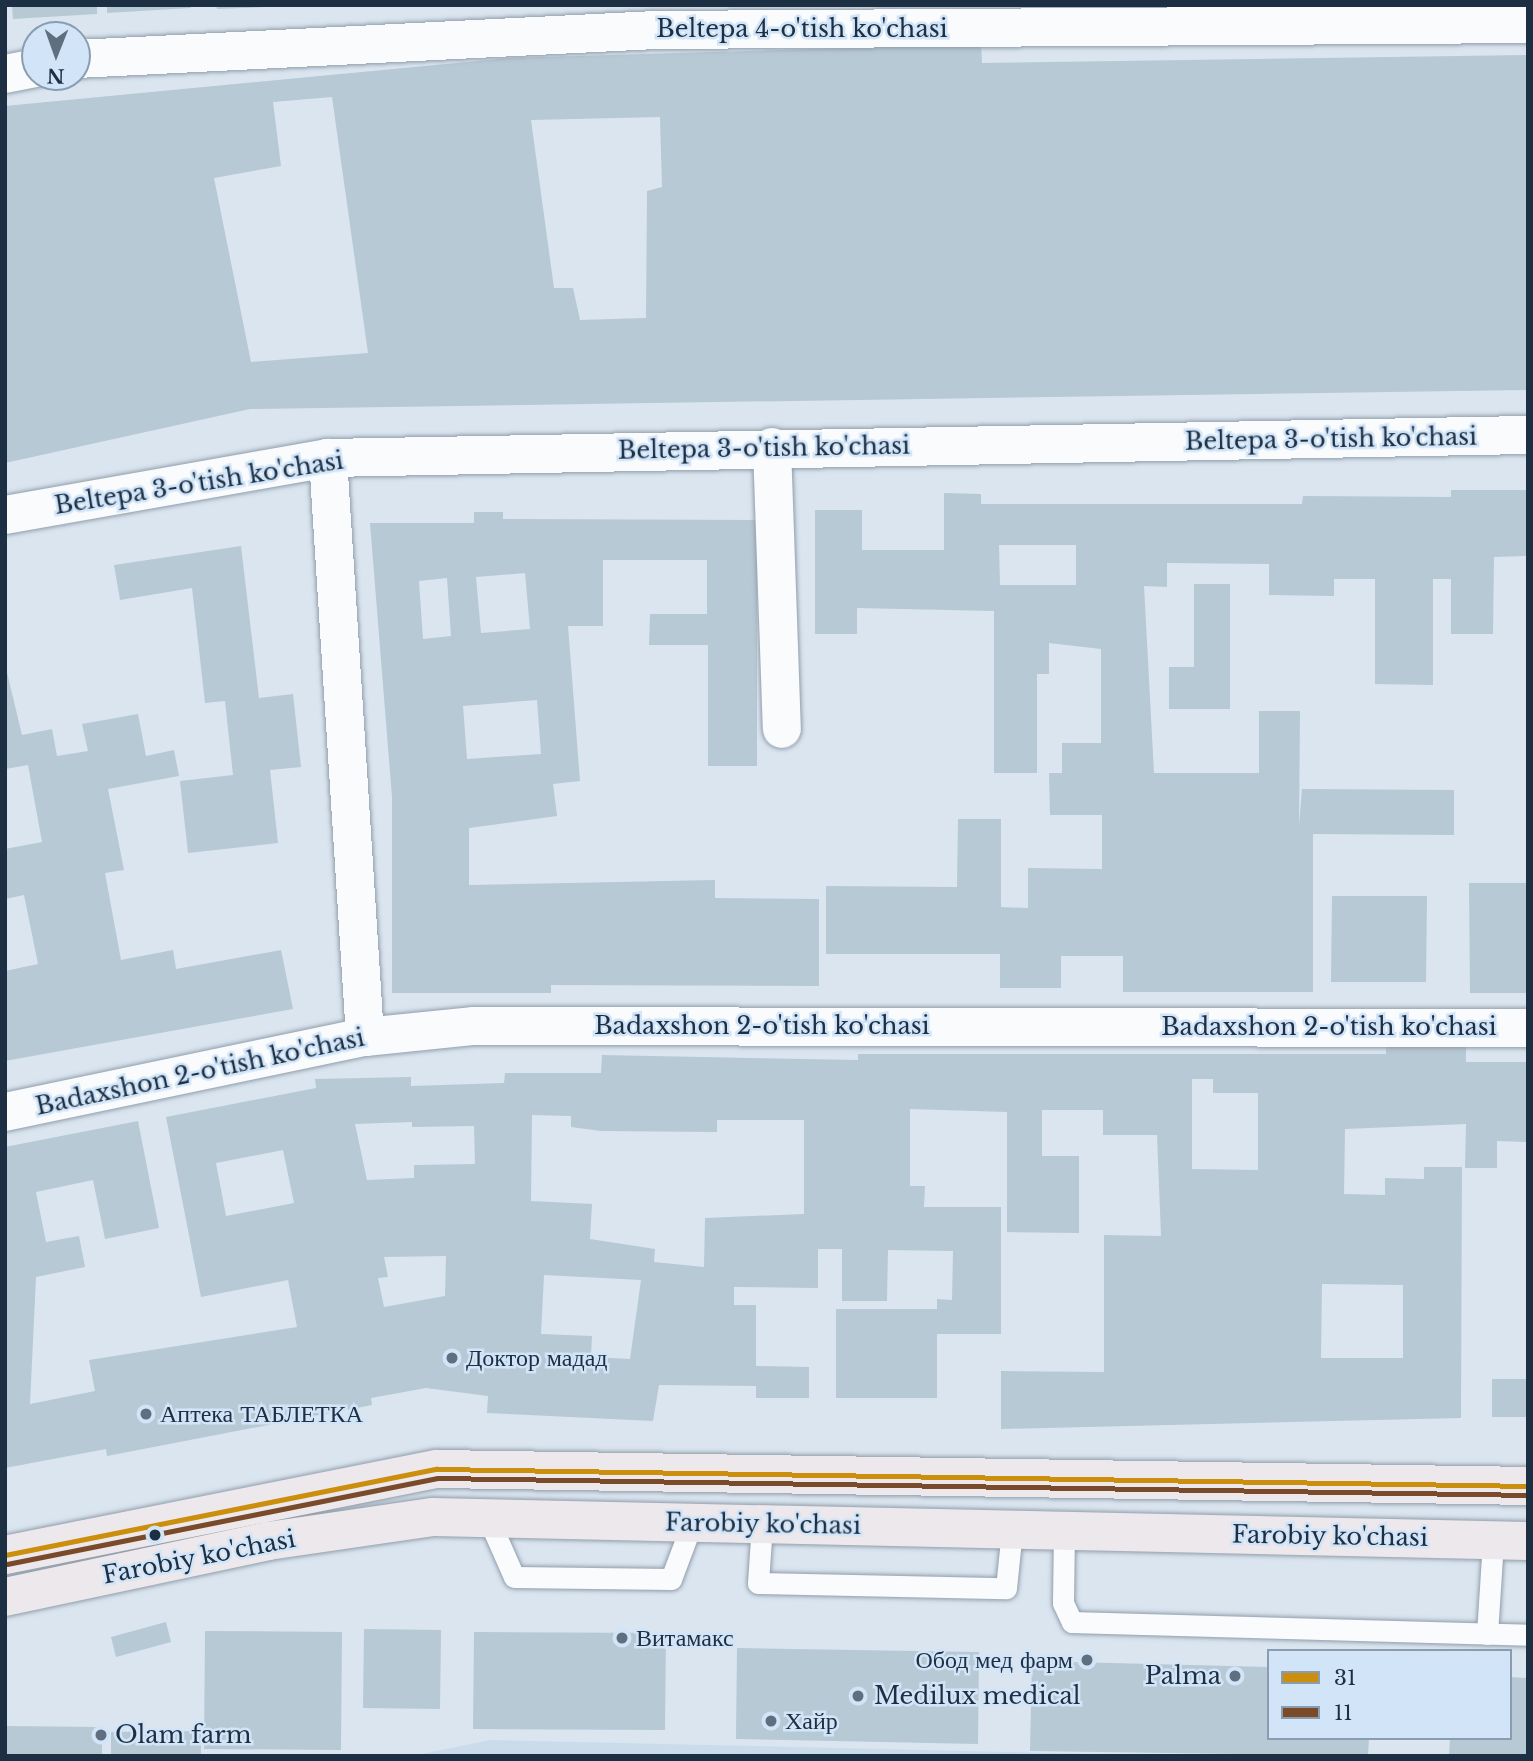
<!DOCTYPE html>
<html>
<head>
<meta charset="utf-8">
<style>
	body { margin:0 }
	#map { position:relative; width:1533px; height:1761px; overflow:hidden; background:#dae5f0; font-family:"Libre Baskerville",serif }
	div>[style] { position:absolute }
	.built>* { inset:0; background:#cadbeb }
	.building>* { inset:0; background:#b7c9d4 }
	.roads { filter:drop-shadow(0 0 2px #919eab) drop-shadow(0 0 2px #919eab) }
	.service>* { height:21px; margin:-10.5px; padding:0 10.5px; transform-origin:10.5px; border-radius:10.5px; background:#f9fbfd }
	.minor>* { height:38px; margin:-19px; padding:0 19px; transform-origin:19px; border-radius:19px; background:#f9fbfd }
	.primary>* { height:38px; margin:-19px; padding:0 19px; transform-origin:19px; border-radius:19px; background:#ede8eb }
	.bus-1>* { height:5px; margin:-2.5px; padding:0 2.5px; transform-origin:2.5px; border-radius:2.5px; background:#cb8e0d }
	.bus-2>* { height:5px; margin:-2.5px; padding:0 2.5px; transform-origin:2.5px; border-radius:2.5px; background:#7a4b2a }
	.dots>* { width:19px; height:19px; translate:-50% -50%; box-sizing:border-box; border:4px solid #d2e5f8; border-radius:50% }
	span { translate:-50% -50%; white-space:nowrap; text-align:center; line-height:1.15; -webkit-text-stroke:5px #d2e5f8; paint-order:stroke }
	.street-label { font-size:24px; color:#1d2f42 }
	.poi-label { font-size:24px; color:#1d2f42 }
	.left { translate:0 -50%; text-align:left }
	.right { translate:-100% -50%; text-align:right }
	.frame { position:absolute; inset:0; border:7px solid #1d2f42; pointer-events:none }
	.legend { position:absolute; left:1267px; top:1649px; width:245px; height:91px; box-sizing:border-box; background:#d2e5f8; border:2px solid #8a9caf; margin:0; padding:9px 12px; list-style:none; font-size:21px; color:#1d2f42 }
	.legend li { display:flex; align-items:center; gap:14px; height:35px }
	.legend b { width:35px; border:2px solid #8a9caf }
	.north { position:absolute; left:21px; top:21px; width:70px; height:70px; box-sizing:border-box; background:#d2e5f8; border:2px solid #8a9caf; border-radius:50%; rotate:181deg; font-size:19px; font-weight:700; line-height:28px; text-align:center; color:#1d2f42 }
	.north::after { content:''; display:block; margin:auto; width:24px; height:32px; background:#5f6f7f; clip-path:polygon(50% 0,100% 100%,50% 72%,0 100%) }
</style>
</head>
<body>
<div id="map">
	<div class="built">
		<div style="clip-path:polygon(491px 1740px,1179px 1756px,412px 1756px)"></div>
	</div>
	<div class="building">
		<div style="clip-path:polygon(12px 5px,97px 5px,97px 14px,13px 19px)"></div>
		<div style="clip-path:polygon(107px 5px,190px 5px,191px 8px,107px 13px)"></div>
		<div style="clip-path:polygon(216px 5px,266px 5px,266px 7px,217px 9px)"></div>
		<div style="clip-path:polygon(evenodd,981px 44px,982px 63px,1528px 55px,1528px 390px,250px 409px,5px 463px,5px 106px,509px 58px,981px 44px,332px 97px,368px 353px,251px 362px,214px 178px,281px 166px,273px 102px,332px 97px,981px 44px,660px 117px,662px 187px,647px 191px,646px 318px,580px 320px,573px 288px,554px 288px,531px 120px,660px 117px)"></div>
		<div style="clip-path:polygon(evenodd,1451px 490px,1528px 490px,1528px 556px,1494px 557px,1493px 634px,1451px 634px,1451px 579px,1433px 579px,1433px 685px,1375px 684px,1375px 579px,1334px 579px,1334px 596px,1269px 595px,1269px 564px,1167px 563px,1167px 587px,1144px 586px,1154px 773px,1259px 773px,1259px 711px,1300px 711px,1299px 826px,1302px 789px,1454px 790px,1454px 835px,1313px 834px,1313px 992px,1123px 992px,1123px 956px,1061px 956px,1061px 988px,1000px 988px,1000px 954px,826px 954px,826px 886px,957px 887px,958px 819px,1001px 819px,1001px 907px,1028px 908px,1028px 868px,1102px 869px,1102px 815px,1050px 815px,1049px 773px,1062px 773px,1062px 743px,1101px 743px,1101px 649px,1049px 643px,1049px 674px,1037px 674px,1037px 773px,994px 773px,994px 611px,857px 608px,857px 634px,815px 634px,815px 510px,862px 510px,862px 550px,944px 550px,944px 493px,981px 494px,981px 504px,1302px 504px,1303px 496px,1451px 497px,1451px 490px,999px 545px,1076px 545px,1076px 585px,1000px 585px,999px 545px)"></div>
		<div style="clip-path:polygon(evenodd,474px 512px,503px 512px,503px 519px,757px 520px,757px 766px,708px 766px,708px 645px,649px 645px,650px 614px,707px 614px,707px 560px,603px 560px,603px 626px,568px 626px,580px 781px,553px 784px,557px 816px,469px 828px,469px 885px,715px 880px,715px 898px,819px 899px,819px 986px,551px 985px,551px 993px,392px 993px,392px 797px,370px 523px,474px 523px,474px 512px,525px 573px,530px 629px,481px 633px,476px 577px,525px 573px,474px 512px,447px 578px,451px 636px,423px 639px,419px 581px,447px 578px,474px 512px,537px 700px,541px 754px,467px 759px,463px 706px,537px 700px)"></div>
		<div style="clip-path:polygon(241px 546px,259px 698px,293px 694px,301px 767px,270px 770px,278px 843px,188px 853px,180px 781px,233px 775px,225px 701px,205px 703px,192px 588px,120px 600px,114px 565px)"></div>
		<div style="clip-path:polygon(1194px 584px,1230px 584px,1230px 709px,1169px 709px,1169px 667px,1194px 667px)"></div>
		<div style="clip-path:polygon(5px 664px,22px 735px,52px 729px,57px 756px,88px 751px,82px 724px,138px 714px,146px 756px,174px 750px,179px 776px,108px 789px,124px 870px,105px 873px,121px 960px,173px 950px,176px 969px,281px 950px,293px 1009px,5px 1061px,5px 971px,38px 964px,24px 895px,5px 899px,5px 849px,42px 842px,28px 765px,5px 769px)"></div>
		<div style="clip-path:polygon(1469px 883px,1528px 883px,1528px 993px,1470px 993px)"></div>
		<div style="clip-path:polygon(1332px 896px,1427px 896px,1426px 982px,1331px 982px)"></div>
		<div style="clip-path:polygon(evenodd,1386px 1043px,1466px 1044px,1466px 1062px,1528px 1062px,1528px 1142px,1497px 1141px,1497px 1168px,1465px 1168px,1466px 1124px,1345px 1129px,1344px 1194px,1385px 1195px,1385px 1178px,1424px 1179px,1424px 1167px,1462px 1167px,1461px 1418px,1001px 1429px,1001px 1371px,1104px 1372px,1104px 1235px,1161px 1236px,1157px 1135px,1103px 1135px,1103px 1110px,1042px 1110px,1042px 1156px,1079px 1156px,1079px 1233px,1007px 1232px,1007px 1112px,910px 1109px,910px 1186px,925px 1186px,924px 1207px,1001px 1207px,1001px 1334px,937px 1334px,937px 1398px,836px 1398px,836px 1309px,937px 1309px,937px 1299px,952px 1300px,953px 1251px,888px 1250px,887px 1301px,842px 1301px,842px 1249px,818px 1249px,818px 1288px,734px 1287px,734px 1305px,756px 1305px,756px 1366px,809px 1367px,809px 1398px,756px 1398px,756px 1386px,659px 1385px,653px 1421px,487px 1413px,488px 1396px,426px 1388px,371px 1398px,372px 1405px,107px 1456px,106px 1449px,5px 1468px,5px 1147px,138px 1121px,159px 1228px,105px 1239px,93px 1180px,36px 1192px,46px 1242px,79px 1236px,85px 1267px,36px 1277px,30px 1404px,95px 1391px,89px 1360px,297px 1327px,288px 1280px,201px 1297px,166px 1117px,316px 1088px,315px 1079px,411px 1077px,411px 1086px,504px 1083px,505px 1073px,601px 1073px,602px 1055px,858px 1060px,858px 1054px,1386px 1054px,1386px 1043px,1192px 1079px,1213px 1079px,1213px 1093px,1258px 1093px,1258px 1170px,1192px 1169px,1192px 1079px,1386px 1043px,532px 1115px,571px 1116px,571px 1127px,601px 1131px,717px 1132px,717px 1120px,804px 1120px,804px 1214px,705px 1218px,704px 1267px,654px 1262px,655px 1249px,590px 1239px,592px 1204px,531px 1201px,532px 1115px,1386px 1043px,412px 1122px,412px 1127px,474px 1126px,475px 1164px,414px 1165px,414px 1178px,367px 1180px,355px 1124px,412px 1122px,1386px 1043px,283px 1150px,294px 1203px,226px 1216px,216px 1163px,283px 1150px,1386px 1043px,446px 1256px,445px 1296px,384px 1307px,378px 1278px,388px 1277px,384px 1257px,446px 1256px,1386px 1043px,544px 1275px,641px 1280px,630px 1359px,591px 1357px,592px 1336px,541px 1334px,544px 1275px,1386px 1043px,1322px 1284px,1403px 1285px,1403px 1358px,1321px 1358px,1322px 1284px)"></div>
		<div style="clip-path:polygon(1492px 1379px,1528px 1379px,1528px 1417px,1492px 1417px)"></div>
		<div style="clip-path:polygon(166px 1622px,171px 1642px,116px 1657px,111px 1637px)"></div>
		<div style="clip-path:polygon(364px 1629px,441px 1630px,440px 1709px,363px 1708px)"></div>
		<div style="clip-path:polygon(205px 1631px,342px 1632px,341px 1750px,204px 1749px)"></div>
		<div style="clip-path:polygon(474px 1632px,666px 1633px,665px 1730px,473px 1729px)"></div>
		<div style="clip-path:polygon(737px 1648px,979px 1652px,978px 1744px,736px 1739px)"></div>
		<div style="clip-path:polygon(1032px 1661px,1269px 1667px,1269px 1738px,1369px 1738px,1368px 1756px,1030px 1751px)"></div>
		<div style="clip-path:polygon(1510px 1677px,1528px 1678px,1528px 1756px,1449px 1756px,1450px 1738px,1510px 1738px)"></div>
		<div style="clip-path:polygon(5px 1726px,102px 1727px,102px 1756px,5px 1756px)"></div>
		<div style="clip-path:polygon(201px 1731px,201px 1756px,111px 1756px,111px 1732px)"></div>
	</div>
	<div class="roads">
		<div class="service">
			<div style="left:488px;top:1518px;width:64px;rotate:66.2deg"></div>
			<div style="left:514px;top:1577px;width:157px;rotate:0.7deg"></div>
			<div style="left:671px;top:1579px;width:60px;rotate:-69.4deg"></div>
			<div style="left:762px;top:1524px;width:59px;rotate:93.9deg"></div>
			<div style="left:758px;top:1583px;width:248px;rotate:1.2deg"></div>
			<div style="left:1006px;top:1588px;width:58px;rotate:-84.1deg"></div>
			<div style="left:1064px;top:1530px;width:73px;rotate:90.8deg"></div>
			<div style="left:1063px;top:1603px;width:21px;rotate:65deg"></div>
			<div style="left:1072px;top:1622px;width:456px;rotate:1.6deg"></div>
			<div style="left:1487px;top:1634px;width:94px;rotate:-86.3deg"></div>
		</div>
		<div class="minor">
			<div style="left:77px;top:59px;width:579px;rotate:-2.87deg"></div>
			<div style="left:655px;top:30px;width:873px;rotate:-0.39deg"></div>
			<div style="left:5px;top:74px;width:31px;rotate:-11deg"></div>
			<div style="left:772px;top:447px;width:282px;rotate:88deg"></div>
			<div style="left:328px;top:458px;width:580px;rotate:86.34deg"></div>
			<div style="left:5px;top:515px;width:328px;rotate:-10deg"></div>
			<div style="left:328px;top:458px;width:1200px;rotate:-1.1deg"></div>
			<div style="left:5px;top:1112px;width:368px;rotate:-11.8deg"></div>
			<div style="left:365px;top:1037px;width:110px;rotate:-5.8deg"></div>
			<div style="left:474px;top:1026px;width:1054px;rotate:0.11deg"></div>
		</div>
		<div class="primary">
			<div style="left:5px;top:1555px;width:440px;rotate:-11.3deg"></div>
			<div style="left:437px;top:1469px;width:1091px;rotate:0.89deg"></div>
			<div style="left:5px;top:1597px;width:269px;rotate:-12deg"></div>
			<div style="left:268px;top:1541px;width:167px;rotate:-8.3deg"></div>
			<div style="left:433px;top:1517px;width:1095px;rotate:1.26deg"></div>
		</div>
	</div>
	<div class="bus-1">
		<div style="left:5px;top:1555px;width:440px;rotate:-11.3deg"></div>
		<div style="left:437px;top:1469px;width:1091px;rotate:0.89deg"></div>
	</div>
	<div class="bus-2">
		<div style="left:7px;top:1564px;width:439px;rotate:-11.3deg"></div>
		<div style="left:438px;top:1478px;width:1090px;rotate:0.89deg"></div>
	</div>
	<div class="dots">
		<div style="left:452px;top:1358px;background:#5f6f7f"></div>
		<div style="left:146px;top:1414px;background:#5f6f7f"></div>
		<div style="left:155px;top:1535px;background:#1d2f42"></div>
		<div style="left:622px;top:1638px;background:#5f6f7f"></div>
		<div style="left:1087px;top:1660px;background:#5f6f7f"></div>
		<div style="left:1235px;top:1676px;background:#5f6f7f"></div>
		<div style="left:858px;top:1696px;background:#5f6f7f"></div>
		<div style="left:771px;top:1721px;background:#5f6f7f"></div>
		<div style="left:101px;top:1735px;background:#5f6f7f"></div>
	</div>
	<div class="street-label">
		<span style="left:802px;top:29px">Beltepa 4-o'tish ko'chasi</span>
		<span style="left:1331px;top:439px;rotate:-1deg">Beltepa 3-o'tish ko'chasi</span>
		<span style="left:764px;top:448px;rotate:-1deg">Beltepa 3-o'tish ko'chasi</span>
		<span style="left:199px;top:483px;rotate:-9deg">Beltepa 3-o'tish ko'chasi</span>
		<span style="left:762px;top:1026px">Badaxshon 2-o'tish ko'chasi</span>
		<span style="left:1329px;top:1027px">Badaxshon 2-o'tish ko'chasi</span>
		<span style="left:200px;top:1072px;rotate:-12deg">Badaxshon 2-o'tish ko'chasi</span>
		<span style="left:763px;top:1524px;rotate:1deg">Farobiy ko'chasi</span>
		<span style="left:1330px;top:1536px;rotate:1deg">Farobiy ko'chasi</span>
		<span style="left:199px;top:1557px;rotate:-11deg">Farobiy ko'chasi</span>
	</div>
	<div class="poi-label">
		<span class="left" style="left:466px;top:1358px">Доктор мадад</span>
		<span class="left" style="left:160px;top:1414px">Аптека ТАБЛЕТКА</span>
		<span class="left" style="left:636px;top:1638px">Витамакс</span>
		<span class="right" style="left:1073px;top:1660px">Обод мед фарм</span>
		<span class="right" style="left:1221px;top:1676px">Palma</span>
		<span class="left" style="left:874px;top:1696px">Medilux medical</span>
		<span class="left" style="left:785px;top:1721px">Хайр</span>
		<span class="left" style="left:115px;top:1735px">Olam farm</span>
	</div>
	<div class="frame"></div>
	<ul class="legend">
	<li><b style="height:9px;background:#cb8e0d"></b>31</li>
	<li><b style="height:9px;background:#7a4b2a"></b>11</li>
	</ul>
	<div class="north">N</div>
</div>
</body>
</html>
